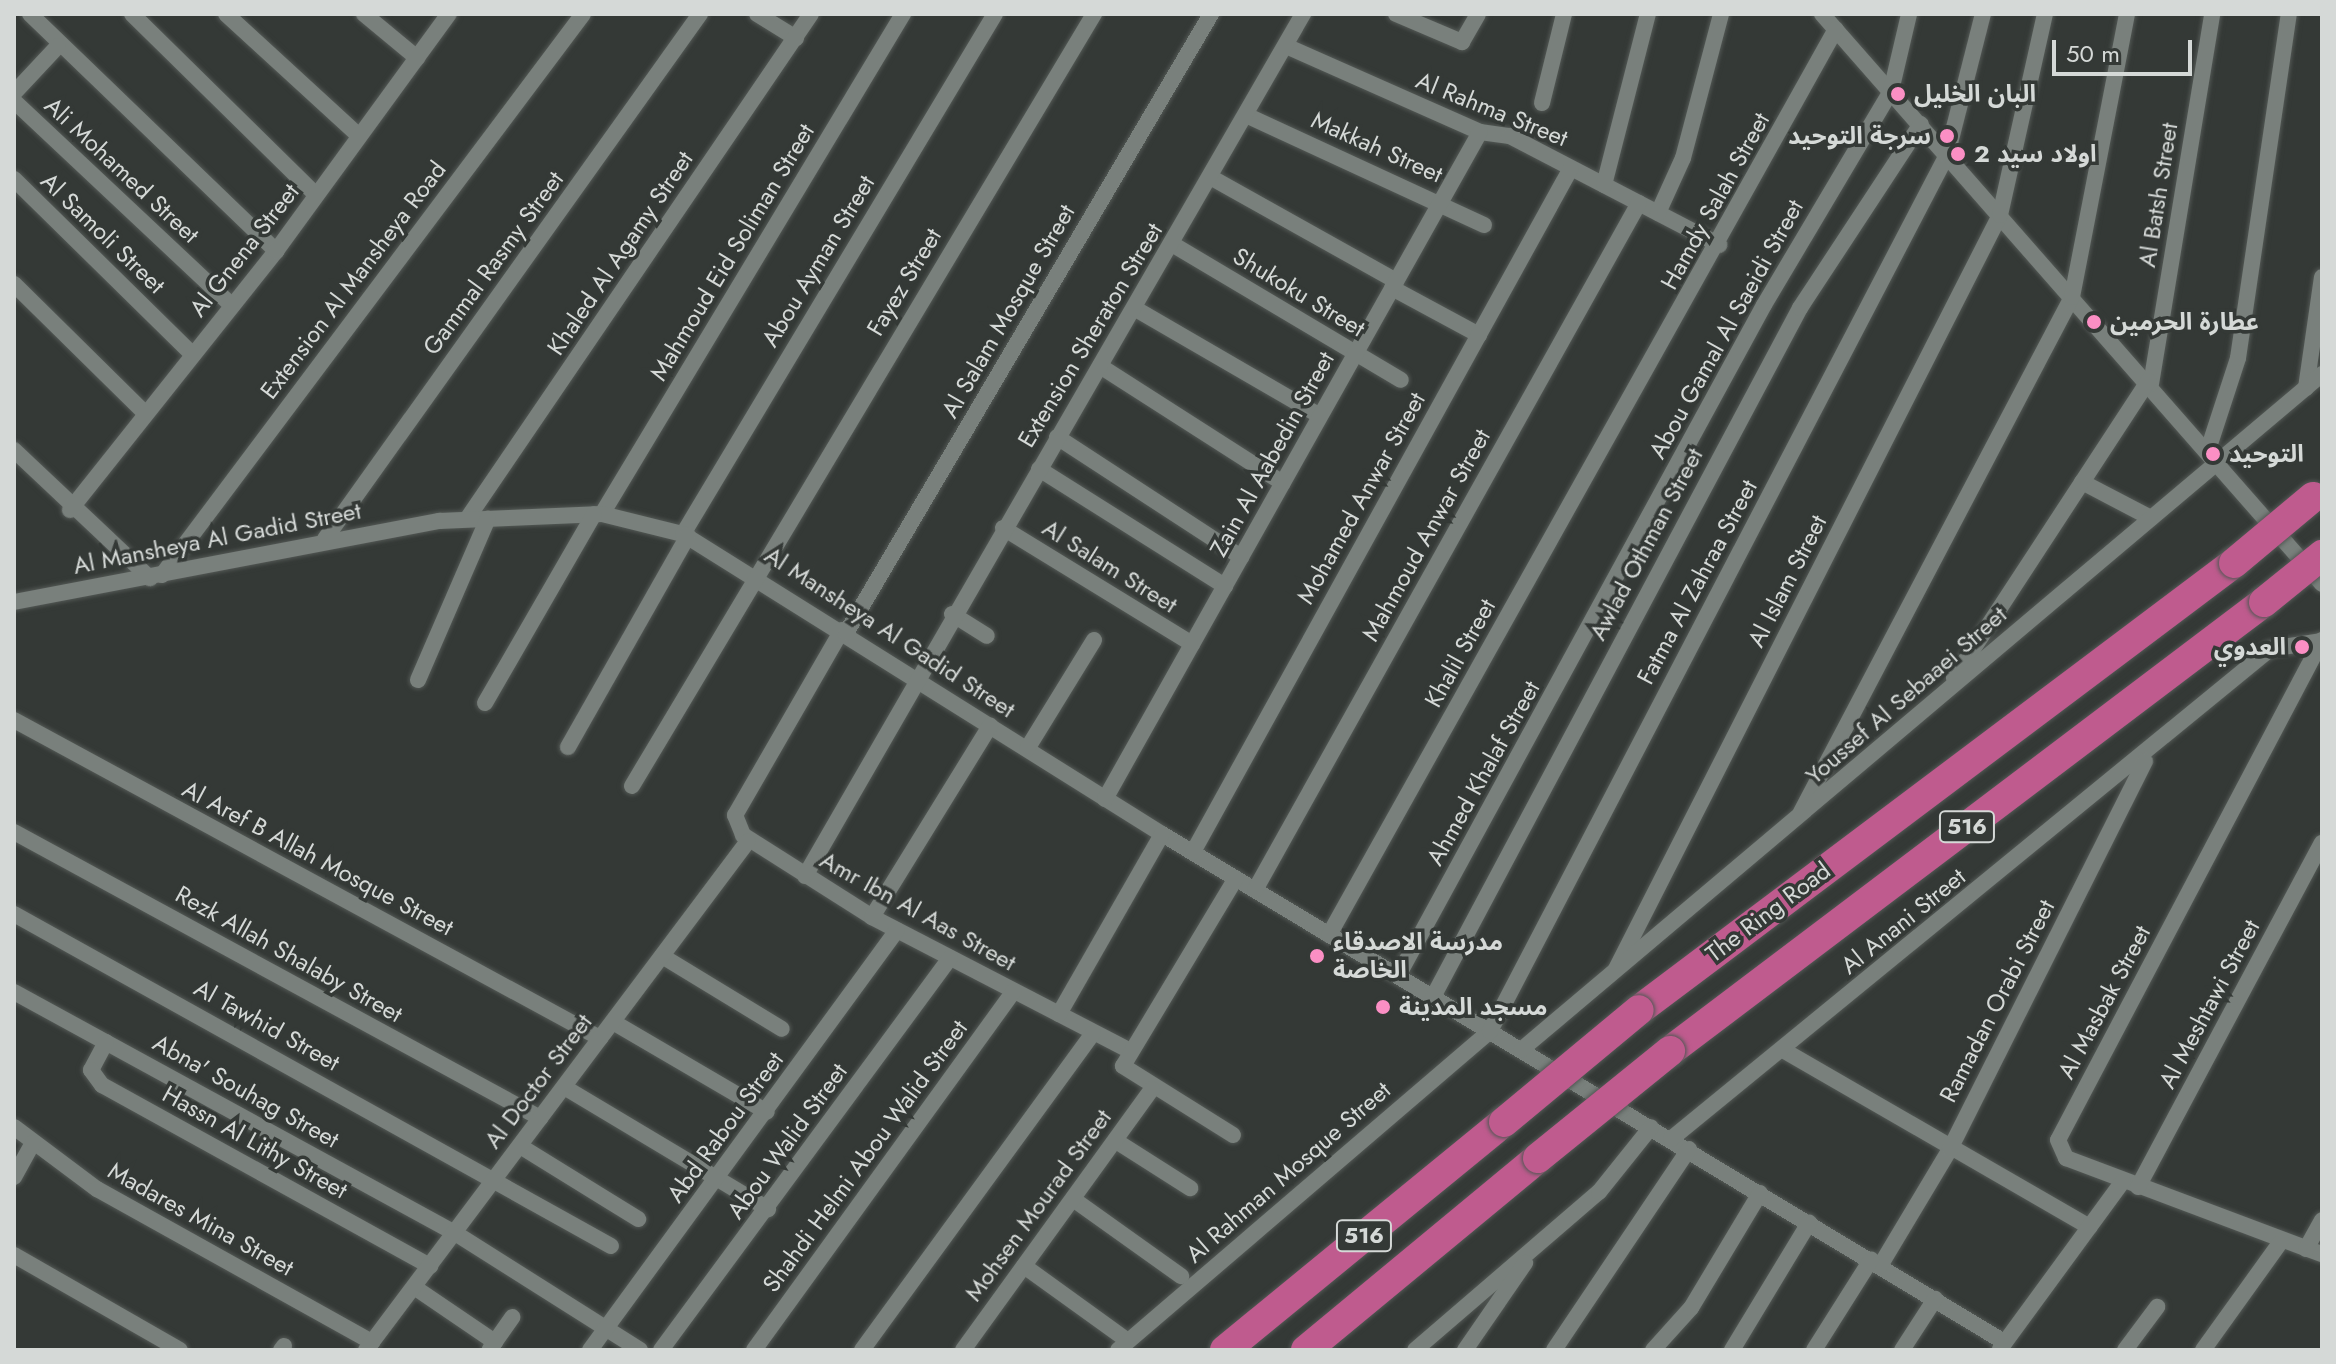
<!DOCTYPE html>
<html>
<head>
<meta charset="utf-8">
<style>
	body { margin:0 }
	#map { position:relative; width:2336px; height:1364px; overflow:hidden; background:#343936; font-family:Jost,"Noto Sans Arabic",sans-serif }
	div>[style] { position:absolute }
	.roads { filter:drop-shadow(0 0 2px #535855) drop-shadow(0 0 2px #535855) }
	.minor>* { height:16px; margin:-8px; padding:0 8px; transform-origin:8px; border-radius:8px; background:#79807c }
	.motorway>* { height:30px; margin:-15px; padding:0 15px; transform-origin:15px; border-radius:15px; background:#bf5b8e }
	.bridges { filter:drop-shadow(0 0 2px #535855) drop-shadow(0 0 2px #535855) }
	.motorway-bridge>* { height:30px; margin:-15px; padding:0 15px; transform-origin:15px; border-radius:15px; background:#bf5b8e }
	.dots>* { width:22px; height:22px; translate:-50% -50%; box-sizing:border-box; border:4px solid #343936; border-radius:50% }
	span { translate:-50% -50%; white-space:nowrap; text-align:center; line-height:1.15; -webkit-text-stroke:7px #343936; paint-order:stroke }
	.shield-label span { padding:2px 6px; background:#343936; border:2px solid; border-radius:6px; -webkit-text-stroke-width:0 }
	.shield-label { font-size:22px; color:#d5d9d7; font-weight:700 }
	.poi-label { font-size:24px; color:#d5d9d7; font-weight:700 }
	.left { translate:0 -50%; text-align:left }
	.right { translate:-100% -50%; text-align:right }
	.street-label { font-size:24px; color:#d5d9d7 }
	.frame { position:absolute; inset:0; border:16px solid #d5d9d7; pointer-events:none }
	.scale { position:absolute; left:2052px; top:40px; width:140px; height:36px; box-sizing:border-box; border:4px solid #d5d9d7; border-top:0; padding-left:10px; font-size:24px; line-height:28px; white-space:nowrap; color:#d5d9d7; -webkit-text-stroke:6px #343936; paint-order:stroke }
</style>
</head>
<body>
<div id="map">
	<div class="roads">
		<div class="minor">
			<div style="left:30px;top:14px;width:342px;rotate:43.9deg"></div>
			<div style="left:132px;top:14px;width:258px;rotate:44.5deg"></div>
			<div style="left:226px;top:14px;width:180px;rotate:42.5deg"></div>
			<div style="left:364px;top:14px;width:69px;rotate:39.7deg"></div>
			<div style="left:757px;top:14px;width:46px;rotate:31.6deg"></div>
			<div style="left:1396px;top:14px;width:72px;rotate:23deg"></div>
			<div style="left:1462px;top:42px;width:32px;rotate:-60deg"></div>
			<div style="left:1822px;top:14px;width:758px;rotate:48.74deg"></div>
			<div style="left:1286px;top:46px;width:212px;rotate:23.9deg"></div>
			<div style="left:1480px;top:132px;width:30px;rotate:8deg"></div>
			<div style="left:1510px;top:136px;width:236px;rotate:27.5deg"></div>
			<div style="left:14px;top:93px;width:64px;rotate:-46.9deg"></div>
			<div style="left:14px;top:101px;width:299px;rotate:43.2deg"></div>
			<div style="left:1542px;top:103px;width:92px;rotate:-76.1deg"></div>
			<div style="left:1248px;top:116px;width:260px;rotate:24.8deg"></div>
			<div style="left:1212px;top:178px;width:211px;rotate:29.2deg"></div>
			<div style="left:14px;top:179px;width:251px;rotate:44.5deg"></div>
			<div style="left:1604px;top:185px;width:177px;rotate:-75.6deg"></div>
			<div style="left:1658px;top:213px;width:60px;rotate:-65.6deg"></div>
			<div style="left:1683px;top:158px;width:149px;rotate:-75.2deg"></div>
			<div style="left:1172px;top:244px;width:266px;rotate:30.7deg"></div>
			<div style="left:14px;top:284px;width:185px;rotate:44.6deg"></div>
			<div style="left:1392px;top:288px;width:99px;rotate:28.4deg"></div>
			<div style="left:1134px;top:308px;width:215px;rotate:30.1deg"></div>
			<div style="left:1100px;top:366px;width:217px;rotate:32.6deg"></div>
			<div style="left:2151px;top:384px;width:375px;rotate:-80.6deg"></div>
			<div style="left:2306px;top:388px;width:112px;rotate:-81.8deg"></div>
			<div style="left:1057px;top:437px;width:220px;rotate:33.1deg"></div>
			<div style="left:14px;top:450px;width:187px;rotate:43.3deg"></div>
			<div style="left:2208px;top:450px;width:97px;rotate:-71.9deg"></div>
			<div style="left:2238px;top:358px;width:348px;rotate:-81.6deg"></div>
			<div style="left:1039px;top:469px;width:220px;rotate:32.2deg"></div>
			<div style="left:2082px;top:482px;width:78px;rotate:27.6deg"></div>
			<div style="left:70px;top:510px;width:331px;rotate:-51.5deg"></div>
			<div style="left:276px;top:251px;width:293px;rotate:-53.9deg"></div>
			<div style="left:602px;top:514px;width:584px;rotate:-58.95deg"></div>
			<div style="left:467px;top:519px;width:611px;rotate:-55.74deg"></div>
			<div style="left:1003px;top:528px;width:222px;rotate:31.5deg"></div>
			<div style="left:683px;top:534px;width:606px;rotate:-59.04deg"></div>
			<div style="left:325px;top:539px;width:645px;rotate:-54.46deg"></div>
			<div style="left:162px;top:575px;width:701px;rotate:-53.11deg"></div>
			<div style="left:14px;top:602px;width:433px;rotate:-10.8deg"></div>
			<div style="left:439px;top:521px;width:163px;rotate:-2.5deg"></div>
			<div style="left:602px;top:514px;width:83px;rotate:13.9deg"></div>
			<div style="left:683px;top:534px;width:565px;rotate:32.06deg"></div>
			<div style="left:1162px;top:834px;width:983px;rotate:31.1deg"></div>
			<div style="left:952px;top:614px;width:41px;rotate:32.2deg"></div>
			<div style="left:842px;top:630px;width:214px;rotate:120deg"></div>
			<div style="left:735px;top:815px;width:22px;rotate:68deg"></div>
			<div style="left:743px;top:835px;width:153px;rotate:32.4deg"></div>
			<div style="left:872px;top:917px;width:291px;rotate:27.4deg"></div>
			<div style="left:846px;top:633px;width:719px;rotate:-59.47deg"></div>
			<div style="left:2322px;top:640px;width:565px;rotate:117.83deg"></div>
			<div style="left:2058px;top:1140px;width:20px;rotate:66deg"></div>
			<div style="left:2066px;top:1158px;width:273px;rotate:20.6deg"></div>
			<div style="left:1954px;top:678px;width:355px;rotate:-56.8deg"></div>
			<div style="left:418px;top:680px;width:176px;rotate:-66.6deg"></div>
			<div style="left:485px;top:703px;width:218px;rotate:-60deg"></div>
			<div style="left:14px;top:720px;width:667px;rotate:28.49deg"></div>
			<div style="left:568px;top:747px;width:243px;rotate:-60.4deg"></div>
			<div style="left:1027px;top:749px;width:128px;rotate:-58.4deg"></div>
			<div style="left:632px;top:786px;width:900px;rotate:-59.1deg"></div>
			<div style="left:1105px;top:799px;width:765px;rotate:-60.65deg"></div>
			<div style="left:1801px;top:812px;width:582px;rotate:-62.25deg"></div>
			<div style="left:2072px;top:297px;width:288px;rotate:-79deg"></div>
			<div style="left:14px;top:832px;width:599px;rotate:28.53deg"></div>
			<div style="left:1193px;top:852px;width:781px;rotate:-61.07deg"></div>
			<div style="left:805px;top:876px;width:996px;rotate:-59.98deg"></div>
			<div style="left:1255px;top:890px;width:787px;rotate:-60.8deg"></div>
			<div style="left:14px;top:914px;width:683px;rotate:29.08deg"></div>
			<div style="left:872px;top:917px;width:225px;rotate:-58.3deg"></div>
			<div style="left:1329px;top:935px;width:1038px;rotate:-60.77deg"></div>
			<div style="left:662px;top:956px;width:140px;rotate:31.3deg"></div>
			<div style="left:1616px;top:969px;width:846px;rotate:-63.01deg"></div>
			<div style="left:2000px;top:215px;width:206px;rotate:-77.4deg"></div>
			<div style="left:1398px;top:976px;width:764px;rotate:-61.39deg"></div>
			<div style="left:1764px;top:305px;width:249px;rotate:-59.3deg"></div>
			<div style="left:1891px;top:91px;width:79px;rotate:-76.8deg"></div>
			<div style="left:14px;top:992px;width:503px;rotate:28.66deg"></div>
			<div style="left:455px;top:1233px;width:219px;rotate:32.3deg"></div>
			<div style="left:1433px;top:997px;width:781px;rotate:-61.96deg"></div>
			<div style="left:1800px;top:308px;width:220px;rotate:-56.7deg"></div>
			<div style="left:1059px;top:1014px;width:207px;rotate:-60.2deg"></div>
			<div style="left:613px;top:1022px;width:178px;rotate:30.3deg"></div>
			<div style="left:106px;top:1042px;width:32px;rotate:118deg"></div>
			<div style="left:91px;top:1070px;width:19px;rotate:54deg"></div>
			<div style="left:102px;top:1085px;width:375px;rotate:28.9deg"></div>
			<div style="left:1521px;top:1050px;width:1048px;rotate:-40.16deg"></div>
			<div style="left:1783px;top:1050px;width:354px;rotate:30deg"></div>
			<div style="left:564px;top:1087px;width:238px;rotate:30.9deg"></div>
			<div style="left:14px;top:1127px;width:104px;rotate:36.8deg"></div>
			<div style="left:97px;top:1189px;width:315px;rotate:29.1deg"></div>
			<div style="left:1233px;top:1135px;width:130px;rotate:-147.9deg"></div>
			<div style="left:1123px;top:1066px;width:219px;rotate:-59deg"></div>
			<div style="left:1671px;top:1139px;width:774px;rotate:-39.28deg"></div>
			<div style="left:2270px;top:649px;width:53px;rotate:-8.7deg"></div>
			<div style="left:1116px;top:1141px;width:88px;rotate:32.4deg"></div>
			<div style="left:520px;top:1146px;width:139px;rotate:31.7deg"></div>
			<div style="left:14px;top:1177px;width:39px;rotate:-61deg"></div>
			<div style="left:2138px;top:1187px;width:390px;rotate:-61.9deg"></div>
			<div style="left:1073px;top:1199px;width:133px;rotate:35.5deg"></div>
			<div style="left:2306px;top:1249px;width:33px;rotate:-61deg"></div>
			<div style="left:14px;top:1255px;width:191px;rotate:29.8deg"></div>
			<div style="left:1024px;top:1266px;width:128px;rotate:35.8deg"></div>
			<div style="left:1880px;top:1266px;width:136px;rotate:-59.1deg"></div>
			<div style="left:1950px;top:1149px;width:434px;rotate:-63.3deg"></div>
			<div style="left:414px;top:1287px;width:98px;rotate:34.2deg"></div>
			<div style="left:490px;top:1349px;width:39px;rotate:-55deg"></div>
			<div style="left:2000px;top:1349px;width:208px;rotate:-53.8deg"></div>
			<div style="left:281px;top:1350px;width:5px;rotate:-53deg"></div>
			<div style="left:366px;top:1350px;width:636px;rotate:-53.11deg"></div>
			<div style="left:590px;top:1350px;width:520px;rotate:-53.83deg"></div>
			<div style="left:661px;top:1350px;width:487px;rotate:-53.6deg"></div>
			<div style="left:754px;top:1350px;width:443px;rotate:-54.1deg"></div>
			<div style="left:862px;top:1350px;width:392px;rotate:-53.9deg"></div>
			<div style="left:963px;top:1350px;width:322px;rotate:-54.1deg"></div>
			<div style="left:1118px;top:1350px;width:490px;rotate:-40.6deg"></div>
			<div style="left:1490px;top:1031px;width:988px;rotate:-62.45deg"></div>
			<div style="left:1947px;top:155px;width:146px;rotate:-75.7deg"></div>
			<div style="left:1415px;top:1350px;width:243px;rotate:-40.7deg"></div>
			<div style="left:1599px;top:1192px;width:83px;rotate:-51.3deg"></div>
			<div style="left:1465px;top:1350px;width:106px;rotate:-55.4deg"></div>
			<div style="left:1554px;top:1350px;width:242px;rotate:-56.1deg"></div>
			<div style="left:1653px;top:1350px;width:57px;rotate:-47.9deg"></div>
			<div style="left:1691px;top:1308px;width:134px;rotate:-59deg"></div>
			<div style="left:1732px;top:1350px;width:149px;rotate:-58.8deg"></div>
			<div style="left:1814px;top:1350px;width:107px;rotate:-57.7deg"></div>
			<div style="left:1902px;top:1350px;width:61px;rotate:-57.1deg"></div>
			<div style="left:2125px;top:1350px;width:54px;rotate:-53.3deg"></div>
			<div style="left:2203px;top:1350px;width:135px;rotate:-54.3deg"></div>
		</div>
		<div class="motorway">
			<div style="left:1639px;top:1010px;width:744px;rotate:-36.92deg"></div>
			<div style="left:1670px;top:1051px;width:745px;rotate:-37.09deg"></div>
			<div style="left:1225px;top:1350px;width:360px;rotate:-39.3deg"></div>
			<div style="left:1306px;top:1350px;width:301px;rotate:-39.6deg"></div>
		</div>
	</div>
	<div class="bridges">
		<div class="motorway-bridge">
			<div style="left:2234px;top:563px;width:103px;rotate:-39.9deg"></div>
			<div style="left:2264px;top:602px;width:75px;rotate:-39deg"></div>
			<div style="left:1504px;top:1122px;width:175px;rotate:-39.7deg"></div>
			<div style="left:1538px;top:1158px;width:170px;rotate:-39deg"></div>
		</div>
	</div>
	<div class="dots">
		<div style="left:1898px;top:94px;background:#fb8fc4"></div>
		<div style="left:1947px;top:136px;background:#fb8fc4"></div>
		<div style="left:1958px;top:154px;background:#fb8fc4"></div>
		<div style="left:2094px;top:322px;background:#fb8fc4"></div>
		<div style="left:2213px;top:454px;background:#fb8fc4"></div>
		<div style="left:2302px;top:647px;background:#fb8fc4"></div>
		<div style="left:1317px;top:956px;background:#fb8fc4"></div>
		<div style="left:1383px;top:1007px;background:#fb8fc4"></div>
	</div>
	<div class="shield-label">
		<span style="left:1967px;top:827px">516</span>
		<span style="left:1364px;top:1236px">516</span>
	</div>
	<div class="poi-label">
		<span class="left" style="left:1914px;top:94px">البان الخليل</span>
		<span class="right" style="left:1931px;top:136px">سرجة التوحيد</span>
		<span class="left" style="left:1974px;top:154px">اولاد سيد 2</span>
		<span class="left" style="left:2110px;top:322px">عطارة الحرمين</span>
		<span class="left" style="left:2229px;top:454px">التوحيد</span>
		<span class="right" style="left:2286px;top:647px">العدوي</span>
		<span class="left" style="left:1333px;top:956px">مدرسة الاصدقاء<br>الخاصة</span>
		<span class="left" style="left:1399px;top:1007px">مسجد المدينة</span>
	</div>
	<div class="street-label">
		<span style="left:1492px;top:109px;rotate:22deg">Al Rahma Street</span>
		<span style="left:1377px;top:147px;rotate:24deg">Makkah Street</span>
		<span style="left:122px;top:170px;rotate:43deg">Ali Mohamed Street</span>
		<span style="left:2158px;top:195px;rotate:-81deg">Al Batsh Street</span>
		<span style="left:1715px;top:201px;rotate:-61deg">Hamdy Salah Street</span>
		<span style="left:103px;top:233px;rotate:44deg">Al Samoli Street</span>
		<span style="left:244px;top:250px;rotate:-52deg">Al Gnena Street</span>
		<span style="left:732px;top:252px;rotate:-59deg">Mahmoud Eid Soliman Street</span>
		<span style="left:620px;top:253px;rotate:-56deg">Khaled Al Agamy Street</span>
		<span style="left:818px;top:261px;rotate:-59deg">Abou Ayman Street</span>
		<span style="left:493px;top:263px;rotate:-54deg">Gammal Rasmy Street</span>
		<span style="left:353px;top:280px;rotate:-53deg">Extension Al Mansheya Road</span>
		<span style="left:904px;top:282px;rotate:-59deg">Fayez Street</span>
		<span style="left:1299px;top:292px;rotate:31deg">Shukoku Street</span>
		<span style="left:1008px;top:311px;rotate:-60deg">Al Salam Mosque Street</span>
		<span style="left:1726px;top:329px;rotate:-61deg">Abou Gamal Al Saeidi Street</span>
		<span style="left:1090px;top:335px;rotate:-59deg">Extension Sheraton Street</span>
		<span style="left:1272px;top:454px;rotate:-61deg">Zain Al Aabedin Street</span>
		<span style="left:1361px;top:498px;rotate:-61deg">Mohamed Anwar Street</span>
		<span style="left:1426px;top:535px;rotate:-61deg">Mahmoud Anwar Street</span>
		<span style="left:217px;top:538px;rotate:-11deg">Al Mansheya Al Gadid Street</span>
		<span style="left:1646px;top:544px;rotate:-62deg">Awlad Othman Street</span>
		<span style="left:1110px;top:566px;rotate:32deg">Al Salam Street</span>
		<span style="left:1787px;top:581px;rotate:-63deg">Al Islam Street</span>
		<span style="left:1697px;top:582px;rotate:-62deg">Fatma Al Zahraa Street</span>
		<span style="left:890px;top:632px;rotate:33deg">Al Mansheya Al Gadid Street</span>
		<span style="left:1460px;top:653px;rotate:-61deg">Khalil Street</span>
		<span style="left:1906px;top:695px;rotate:-41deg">Youssef Al Sebaaei Street</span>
		<span style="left:1483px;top:773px;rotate:-61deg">Ahmed Khalaf Street</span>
		<span style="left:318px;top:858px;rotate:28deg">Al Aref B Allah Mosque Street</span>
		<span style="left:918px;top:911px;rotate:29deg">Amr Ibn Al Aas Street</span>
		<span style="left:1768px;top:912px;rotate:-37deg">The Ring Road</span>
		<span style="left:1903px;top:921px;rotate:-39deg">Al Anani Street</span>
		<span style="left:289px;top:954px;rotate:29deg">Rezk Allah Shalaby Street</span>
		<span style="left:1997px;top:1001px;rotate:-63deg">Ramadan Orabi Street</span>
		<span style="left:2104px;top:1002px;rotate:-62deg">Al Masbak Street</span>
		<span style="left:2209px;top:1004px;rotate:-62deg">Al Meshtawi Street</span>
		<span style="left:267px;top:1025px;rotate:29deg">Al Tawhid Street</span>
		<span style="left:538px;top:1081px;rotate:-53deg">Al Doctor Street</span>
		<span style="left:246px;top:1091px;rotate:29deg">Abna' Souhag Street</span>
		<span style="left:725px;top:1127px;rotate:-54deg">Abd Rabou Street</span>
		<span style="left:787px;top:1141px;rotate:-54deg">Abou Walid Street</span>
		<span style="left:255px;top:1142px;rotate:29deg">Hassn Al Lithy Street</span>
		<span style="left:865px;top:1156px;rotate:-54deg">Shahdi Helmi Abou Walid Street</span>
		<span style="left:1288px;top:1172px;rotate:-41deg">Al Rahman Mosque Street</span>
		<span style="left:1038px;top:1205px;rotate:-54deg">Mohsen Mourad Street</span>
		<span style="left:201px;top:1219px;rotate:29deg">Madares Mina Street</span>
	</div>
	<div class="frame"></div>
	<div class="scale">50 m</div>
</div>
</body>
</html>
